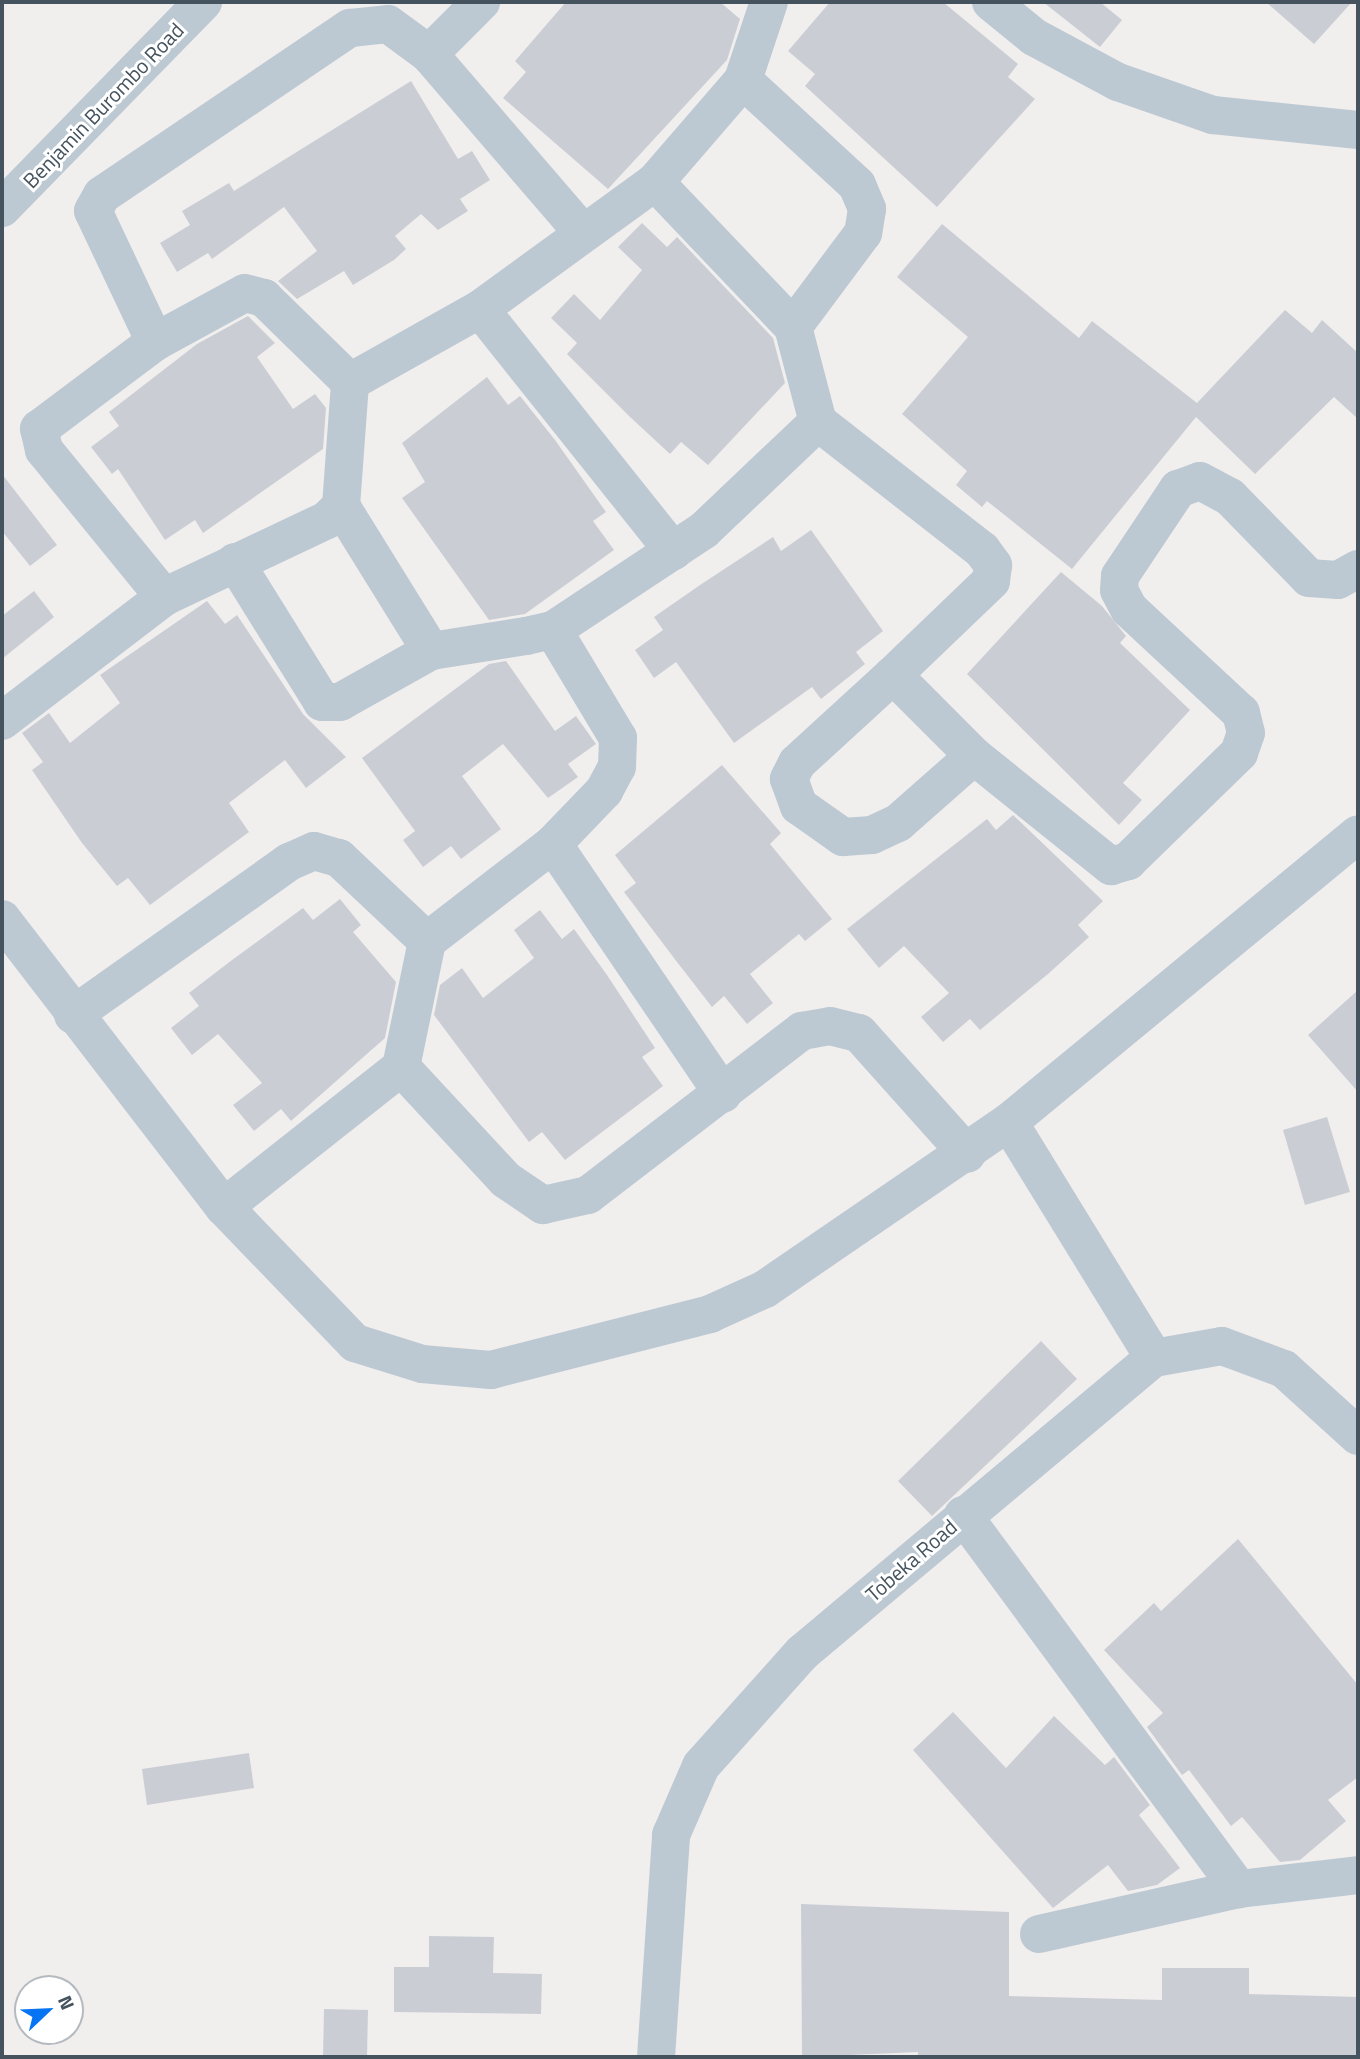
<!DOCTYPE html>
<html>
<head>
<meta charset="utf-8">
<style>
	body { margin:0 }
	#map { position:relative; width:1360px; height:2059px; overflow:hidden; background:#f1eeee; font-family:"Titillium Web",sans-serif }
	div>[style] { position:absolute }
	.building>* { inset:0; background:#caced4 }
	.minor>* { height:38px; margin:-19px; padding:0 19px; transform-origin:19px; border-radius:19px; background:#bdc9d2 }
	.tertiary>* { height:38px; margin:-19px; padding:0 19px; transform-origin:19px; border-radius:19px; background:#bdc9d2 }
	span { translate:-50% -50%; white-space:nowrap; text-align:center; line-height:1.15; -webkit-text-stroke:6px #fff; paint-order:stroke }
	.street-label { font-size:21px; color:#44535e }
	.frame { position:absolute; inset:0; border:4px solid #44535e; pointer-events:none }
	.north { position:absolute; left:14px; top:1975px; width:70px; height:70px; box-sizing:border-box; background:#fff; border:2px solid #b4babf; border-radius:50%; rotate:67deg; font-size:19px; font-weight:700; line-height:28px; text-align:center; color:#44535e }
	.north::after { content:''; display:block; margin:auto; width:24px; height:32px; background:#0775f3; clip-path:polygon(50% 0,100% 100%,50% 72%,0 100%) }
</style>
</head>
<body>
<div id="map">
	<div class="building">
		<div style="clip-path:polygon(566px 2px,720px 2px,740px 19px,727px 60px,608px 189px,503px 98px,526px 72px,515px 61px)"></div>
		<div style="clip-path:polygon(830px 2px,943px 2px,1018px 64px,1008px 77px,1035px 99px,937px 207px,805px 86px,815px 74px,788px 51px)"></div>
		<div style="clip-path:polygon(1043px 2px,1100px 2px,1122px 20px,1100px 47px)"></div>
		<div style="clip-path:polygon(1266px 2px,1352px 2px,1314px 44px)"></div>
		<div style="clip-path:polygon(411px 81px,458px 159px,472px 151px,490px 180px,460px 199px,468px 211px,438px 230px,421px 214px,395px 236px,406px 249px,394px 260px,353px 285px,344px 271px,297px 299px,278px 281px,317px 251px,284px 207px,212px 259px,208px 253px,177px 272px,160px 243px,190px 225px,182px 211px,229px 183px,234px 191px)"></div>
		<div style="clip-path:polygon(642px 223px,667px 247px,677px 237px,773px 338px,785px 383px,708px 465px,681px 442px,670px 454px,629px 416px,567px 354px,577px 343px,551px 318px,574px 294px,600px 320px,642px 270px,618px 247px)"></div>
		<div style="clip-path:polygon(942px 224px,1079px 338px,1092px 321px,1197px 403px,1285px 310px,1312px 333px,1322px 320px,1358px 353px,1358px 419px,1334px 397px,1255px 474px,1196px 417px,1072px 569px,987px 501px,982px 507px,956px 485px,967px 471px,902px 414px,968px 337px,897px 277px)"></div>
		<div style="clip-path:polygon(248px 316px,275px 343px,257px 357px,293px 409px,315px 394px,326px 408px,323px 449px,203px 533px,195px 520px,165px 540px,118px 469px,112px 474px,91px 447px,119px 426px,109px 412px,197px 344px)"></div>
		<div style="clip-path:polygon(487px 377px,508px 405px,520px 396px,555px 440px,606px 512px,593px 521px,614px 550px,525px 614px,489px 620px,402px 498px,425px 482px,402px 443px)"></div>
		<div style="clip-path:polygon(2px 474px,57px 545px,30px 566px,2px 531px)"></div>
		<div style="clip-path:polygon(811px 530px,883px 631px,856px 652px,865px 664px,821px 699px,812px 687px,734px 743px,676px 662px,654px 678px,635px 650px,663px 630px,654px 617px,700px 585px,773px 537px,781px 551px)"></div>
		<div style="clip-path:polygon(1061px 572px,1102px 606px,1126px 636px,1120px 643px,1190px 710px,1123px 783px,1142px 800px,1119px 825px,967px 674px)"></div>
		<div style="clip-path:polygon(34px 591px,54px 617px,2px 659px,2px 616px)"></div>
		<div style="clip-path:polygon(207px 601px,225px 624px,237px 615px,303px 714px,346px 757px,306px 788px,285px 760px,229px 803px,249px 832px,150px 905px,128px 878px,117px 886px,82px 843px,32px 770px,43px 762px,22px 733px,49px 713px,70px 743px,120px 703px,100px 675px)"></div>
		<div style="clip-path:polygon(506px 661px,555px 731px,576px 716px,596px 744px,568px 764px,578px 777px,548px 798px,503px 744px,462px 776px,501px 829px,461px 859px,451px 846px,423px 867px,403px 840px,415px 831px,362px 758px,489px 664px)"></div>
		<div style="clip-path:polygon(722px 765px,781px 833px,770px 844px,832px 919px,805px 941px,799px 934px,750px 974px,773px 1003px,747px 1024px,724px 996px,712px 1007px,677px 962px,624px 892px,636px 883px,615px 855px)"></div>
		<div style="clip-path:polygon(1013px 815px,1103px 901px,1078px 925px,1089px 937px,1048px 974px,980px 1030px,970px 1019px,943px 1042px,921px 1017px,949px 993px,904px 946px,879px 968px,847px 929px,987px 819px,996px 830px)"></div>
		<div style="clip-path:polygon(340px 899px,361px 925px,353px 932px,396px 982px,385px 1038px,291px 1121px,281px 1109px,254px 1131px,233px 1105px,262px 1083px,218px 1034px,192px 1055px,171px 1028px,199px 1006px,189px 993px,232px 960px,303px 908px,313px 920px)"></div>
		<div style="clip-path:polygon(540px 910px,562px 939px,574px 929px,607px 975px,655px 1048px,642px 1057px,663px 1086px,565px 1160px,542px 1132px,529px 1142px,434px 1015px,440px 985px,462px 968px,483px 998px,534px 958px,514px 930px)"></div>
		<div style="clip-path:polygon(1358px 990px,1358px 1092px,1308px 1035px)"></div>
		<div style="clip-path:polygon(1327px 1117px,1350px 1192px,1305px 1205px,1283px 1130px)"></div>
		<div style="clip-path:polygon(1041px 1341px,1077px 1379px,932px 1516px,898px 1481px)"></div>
		<div style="clip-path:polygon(1238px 1539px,1358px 1685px,1358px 1777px,1328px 1800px,1346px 1821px,1300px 1860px,1280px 1862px,1242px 1817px,1231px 1826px,1189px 1770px,1182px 1775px,1147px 1727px,1163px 1713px,1104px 1650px,1154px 1603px,1161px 1611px)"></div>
		<div style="clip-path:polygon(953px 1712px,1006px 1768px,1054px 1716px,1105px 1765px,1114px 1757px,1150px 1805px,1139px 1815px,1180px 1868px,1157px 1885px,1128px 1891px,1108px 1865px,1053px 1908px,913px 1750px)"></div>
		<div style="clip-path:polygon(249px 1753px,254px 1788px,147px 1805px,142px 1769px)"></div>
		<div style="clip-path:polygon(801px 1904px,1009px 1912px,1009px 1996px,1162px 2000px,1162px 1968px,1249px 1968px,1249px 1994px,1358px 1997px,1358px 2056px,918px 2057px,918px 2052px,802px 2057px)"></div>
		<div style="clip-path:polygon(429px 1936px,494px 1937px,493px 1973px,542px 1974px,541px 2014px,394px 2012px,394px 1967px,429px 1967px)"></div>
		<div style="clip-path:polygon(324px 2009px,368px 2010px,367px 2057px,323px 2057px)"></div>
	</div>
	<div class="minor">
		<div style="left:991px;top:2px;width:55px;rotate:39.1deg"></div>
		<div style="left:1034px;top:37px;width:95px;rotate:28.2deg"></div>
		<div style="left:1118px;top:82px;width:101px;rotate:19.2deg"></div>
		<div style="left:1213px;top:115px;width:146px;rotate:5.9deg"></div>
		<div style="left:429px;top:54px;width:74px;rotate:-45deg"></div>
		<div style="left:743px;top:80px;width:155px;rotate:42.6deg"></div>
		<div style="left:857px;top:185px;width:26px;rotate:67deg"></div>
		<div style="left:867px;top:209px;width:24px;rotate:99deg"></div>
		<div style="left:863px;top:233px;width:117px;rotate:126.7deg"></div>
		<div style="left:655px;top:182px;width:200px;rotate:46.4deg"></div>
		<div style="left:793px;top:327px;width:98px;rotate:75.3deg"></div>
		<div style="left:818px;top:422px;width:208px;rotate:38deg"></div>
		<div style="left:982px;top:550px;width:19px;rotate:54deg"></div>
		<div style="left:993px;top:565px;width:16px;rotate:97deg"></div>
		<div style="left:991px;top:581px;width:136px;rotate:136.2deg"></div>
		<div style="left:893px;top:675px;width:115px;rotate:45deg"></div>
		<div style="left:974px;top:756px;width:176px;rotate:38.8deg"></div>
		<div style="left:1111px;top:866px;width:18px;rotate:-16deg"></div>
		<div style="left:1128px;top:861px;width:155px;rotate:-44.2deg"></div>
		<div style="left:1239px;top:753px;width:21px;rotate:-71deg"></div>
		<div style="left:1246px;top:733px;width:21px;rotate:-104deg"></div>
		<div style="left:1241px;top:713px;width:153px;rotate:-137.1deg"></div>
		<div style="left:1129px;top:609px;width:21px;rotate:-118deg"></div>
		<div style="left:1119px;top:590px;width:14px;rotate:-86deg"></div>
		<div style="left:1120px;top:576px;width:105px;rotate:-56.3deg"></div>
		<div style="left:1178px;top:489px;width:23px;rotate:-20deg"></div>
		<div style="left:1200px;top:481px;width:34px;rotate:28deg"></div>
		<div style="left:1230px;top:497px;width:113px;rotate:45.7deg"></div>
		<div style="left:1309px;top:578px;width:29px;rotate:4deg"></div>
		<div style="left:1338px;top:580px;width:23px;rotate:-29deg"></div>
		<div style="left:480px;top:309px;width:310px;rotate:51.4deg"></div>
		<div style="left:155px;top:342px;width:145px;rotate:-115.3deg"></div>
		<div style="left:93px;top:211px;width:18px;rotate:-61deg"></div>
		<div style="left:102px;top:195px;width:299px;rotate:-34deg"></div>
		<div style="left:350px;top:28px;width:38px;rotate:-6deg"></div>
		<div style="left:388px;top:24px;width:51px;rotate:36.2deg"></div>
		<div style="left:429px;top:54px;width:236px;rotate:49.3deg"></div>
		<div style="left:341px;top:506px;width:171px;rotate:58.2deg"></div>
		<div style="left:431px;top:651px;width:96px;rotate:-9deg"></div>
		<div style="left:526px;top:636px;width:28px;rotate:-13deg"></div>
		<div style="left:553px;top:630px;width:181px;rotate:-33.5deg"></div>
		<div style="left:704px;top:530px;width:157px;rotate:-43.5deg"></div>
		<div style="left:235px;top:562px;width:165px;rotate:58.1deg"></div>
		<div style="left:322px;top:702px;width:18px"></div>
		<div style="left:340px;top:702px;width:104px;rotate:-29.3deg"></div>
		<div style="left:164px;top:597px;width:190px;rotate:-129.2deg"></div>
		<div style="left:44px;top:450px;width:22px;rotate:-103deg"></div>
		<div style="left:39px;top:429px;width:145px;rotate:-36.9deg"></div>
		<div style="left:155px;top:342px;width:102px;rotate:-28.6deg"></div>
		<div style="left:245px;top:293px;width:20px;rotate:15deg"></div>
		<div style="left:264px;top:298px;width:120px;rotate:44.3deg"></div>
		<div style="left:893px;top:675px;width:130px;rotate:137.5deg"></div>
		<div style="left:797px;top:763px;width:18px;rotate:117deg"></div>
		<div style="left:789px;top:779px;width:29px;rotate:70deg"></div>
		<div style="left:799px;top:806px;width:54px;rotate:35.2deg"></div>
		<div style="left:843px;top:837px;width:29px;rotate:-4deg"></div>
		<div style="left:872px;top:835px;width:29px;rotate:-25deg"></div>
		<div style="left:898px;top:823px;width:101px;rotate:-41.4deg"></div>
		<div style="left:2px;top:721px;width:204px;rotate:-37.4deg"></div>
		<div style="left:164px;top:597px;width:180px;rotate:-25.3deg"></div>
		<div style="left:327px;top:520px;width:20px;rotate:-45deg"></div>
		<div style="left:341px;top:506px;width:124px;rotate:-85.8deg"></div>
		<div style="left:350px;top:382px;width:149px;rotate:-29.3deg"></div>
		<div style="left:480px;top:309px;width:216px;rotate:-36deg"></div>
		<div style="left:655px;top:182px;width:135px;rotate:-49.2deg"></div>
		<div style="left:743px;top:80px;width:82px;rotate:-71.6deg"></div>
		<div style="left:553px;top:844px;width:74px;rotate:-46.1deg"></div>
		<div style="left:604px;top:791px;width:27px;rotate:-62deg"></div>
		<div style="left:617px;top:767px;width:29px;rotate:-88deg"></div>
		<div style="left:618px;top:738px;width:126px;rotate:-121deg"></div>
		<div style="left:2px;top:919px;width:364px;rotate:52.4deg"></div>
		<div style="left:224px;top:1207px;width:189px;rotate:46.1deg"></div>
		<div style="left:355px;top:1343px;width:70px;rotate:17.4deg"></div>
		<div style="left:422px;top:1364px;width:69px;rotate:5deg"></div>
		<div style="left:491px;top:1370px;width:226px;rotate:-14.3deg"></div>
		<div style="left:710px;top:1314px;width:60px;rotate:-24.4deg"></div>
		<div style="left:765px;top:1289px;width:296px;rotate:-34.4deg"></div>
		<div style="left:1009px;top:1122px;width:452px;rotate:-39.5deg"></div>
		<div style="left:73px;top:1015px;width:265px;rotate:-35.3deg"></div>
		<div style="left:289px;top:862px;width:27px;rotate:-24deg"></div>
		<div style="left:314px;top:851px;width:26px;rotate:16deg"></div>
		<div style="left:339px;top:858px;width:121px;rotate:43.3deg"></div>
		<div style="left:427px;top:941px;width:159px;rotate:-37.6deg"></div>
		<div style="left:553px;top:844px;width:302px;rotate:55.8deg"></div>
		<div style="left:401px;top:1067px;width:129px;rotate:-78.3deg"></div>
		<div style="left:224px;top:1207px;width:226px;rotate:-38.3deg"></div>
		<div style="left:401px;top:1067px;width:154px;rotate:47.1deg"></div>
		<div style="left:506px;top:1180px;width:45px;rotate:34deg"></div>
		<div style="left:543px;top:1205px;width:46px;rotate:-12.5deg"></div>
		<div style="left:588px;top:1195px;width:270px;rotate:-37.5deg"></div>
		<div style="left:802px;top:1031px;width:28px;rotate:-10deg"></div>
		<div style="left:830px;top:1026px;width:30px;rotate:14deg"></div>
		<div style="left:859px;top:1033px;width:162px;rotate:48.2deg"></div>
		<div style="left:1154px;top:1358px;width:69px;rotate:-10deg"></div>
		<div style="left:1222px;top:1346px;width:66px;rotate:20.4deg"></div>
		<div style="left:1284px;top:1369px;width:100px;rotate:42.2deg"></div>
		<div style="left:963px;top:1515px;width:465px;rotate:53.6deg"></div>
		<div style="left:1039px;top:1934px;width:205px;rotate:-12.7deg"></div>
		<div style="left:1239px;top:1889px;width:120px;rotate:-6.7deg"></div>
		<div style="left:656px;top:2057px;width:223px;rotate:-86.1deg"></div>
		<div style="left:671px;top:1835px;width:75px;rotate:-66.5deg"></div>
		<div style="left:701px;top:1766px;width:152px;rotate:-48.2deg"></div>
		<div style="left:802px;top:1653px;width:459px;rotate:-40deg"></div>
		<div style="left:1154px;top:1358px;width:277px;rotate:-121.6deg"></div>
	</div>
	<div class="tertiary">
		<div style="left:2px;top:208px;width:288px;rotate:-45.7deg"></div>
	</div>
	<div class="street-label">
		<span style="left:103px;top:105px;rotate:-46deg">Benjamin Burombo Road</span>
		<span style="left:911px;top:1560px;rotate:-41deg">Tobeka Road</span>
	</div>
	<div class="frame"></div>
	<div class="north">N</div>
</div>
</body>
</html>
